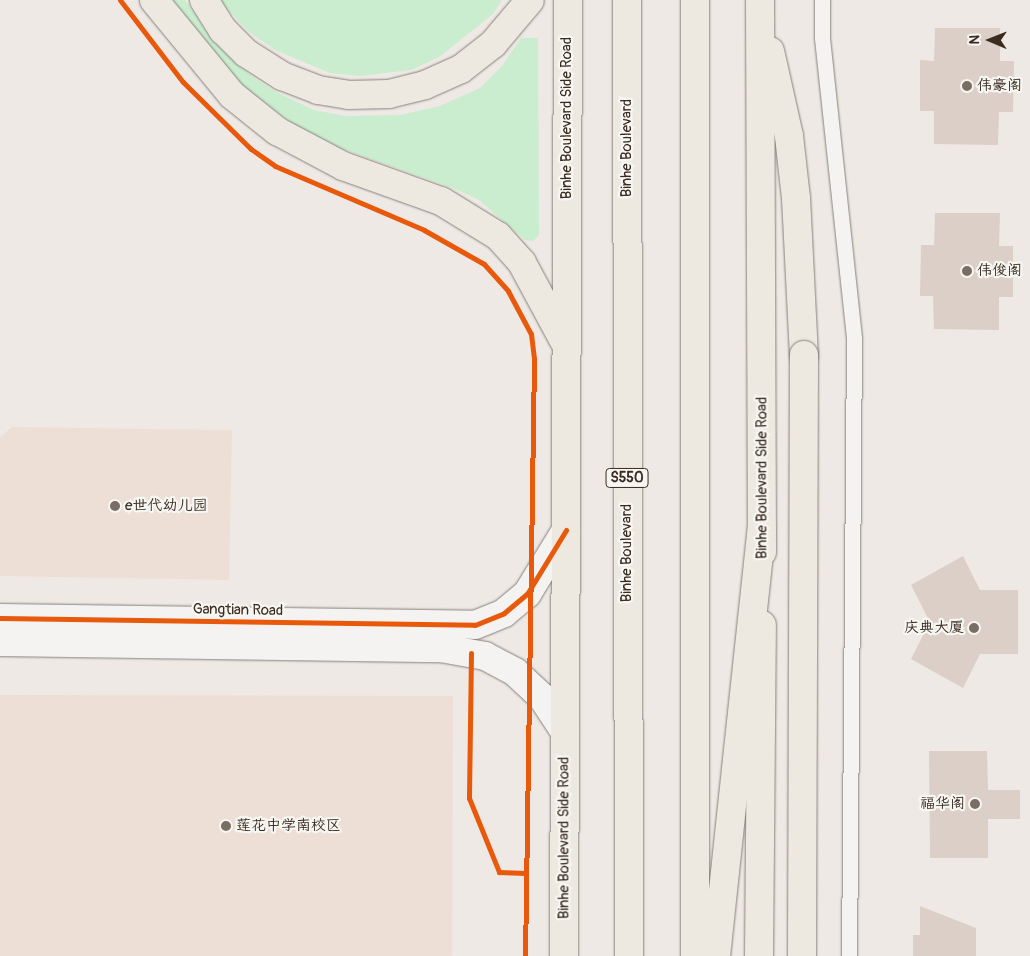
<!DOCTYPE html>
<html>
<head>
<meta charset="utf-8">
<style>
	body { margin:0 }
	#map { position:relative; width:1030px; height:956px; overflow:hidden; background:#eee9e4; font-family:Pangolin,"LXGW WenKai TC",sans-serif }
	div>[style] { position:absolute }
	.built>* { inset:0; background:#eedfd6 }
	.green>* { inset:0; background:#c9edce }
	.building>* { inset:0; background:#dbcfc8 }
	.roads { filter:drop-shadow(0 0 1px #87817c) drop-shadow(0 0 1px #87817c) }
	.service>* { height:15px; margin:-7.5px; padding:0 7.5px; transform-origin:7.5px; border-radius:7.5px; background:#f4f3f1 }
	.tertiary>* { height:28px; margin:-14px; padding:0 14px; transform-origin:14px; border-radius:14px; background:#f4f3f1 }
	.primary>* { height:28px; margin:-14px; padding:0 14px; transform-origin:14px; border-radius:14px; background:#ede9e1 }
	.trunk>* { height:28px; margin:-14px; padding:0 14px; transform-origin:14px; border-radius:14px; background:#ede9e1 }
	.bridges { filter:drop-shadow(0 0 1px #87817c) drop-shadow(0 0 1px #87817c) }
	.primary-bridge>* { height:28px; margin:-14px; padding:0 14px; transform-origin:14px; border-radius:14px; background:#ede9e1 }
	.cycleway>* { height:5px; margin:-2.5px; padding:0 2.5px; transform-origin:2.5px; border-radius:2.5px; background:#e8590c }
	.dots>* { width:14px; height:14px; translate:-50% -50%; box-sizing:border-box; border:2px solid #f6f6f2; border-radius:50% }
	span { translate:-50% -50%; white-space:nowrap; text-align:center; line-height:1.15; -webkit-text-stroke:4.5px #f6f6f2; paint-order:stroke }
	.shield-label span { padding:1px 4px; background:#f6f6f2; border:1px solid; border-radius:4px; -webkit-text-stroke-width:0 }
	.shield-label { font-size:14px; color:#3b2a1e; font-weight:700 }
	.poi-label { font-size:15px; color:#3b2a1e }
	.left { translate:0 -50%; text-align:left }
	.right { translate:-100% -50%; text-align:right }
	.street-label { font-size:15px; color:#3b2a1e }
	.north { position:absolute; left:965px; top:15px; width:50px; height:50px; -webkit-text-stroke:4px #f6f6f2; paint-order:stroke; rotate:271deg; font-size:14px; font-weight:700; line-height:20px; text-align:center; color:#3b2a1e }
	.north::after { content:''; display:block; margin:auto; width:18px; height:22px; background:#3b2a1e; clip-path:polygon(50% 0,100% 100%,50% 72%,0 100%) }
</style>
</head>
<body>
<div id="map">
	<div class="built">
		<div style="clip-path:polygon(12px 427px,232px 430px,229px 580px,0 576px,0 437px)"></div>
		<div style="clip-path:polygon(0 695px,453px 696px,452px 956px,0 956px)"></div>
	</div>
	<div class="green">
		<div style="clip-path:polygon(162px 0,185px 0,214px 42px,251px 76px,274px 91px,314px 110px,345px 116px,400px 115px,440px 106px,480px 88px,502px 66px,521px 38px,538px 38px,539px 235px,533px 241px,525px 240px,479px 200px,453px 188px,317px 140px,243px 89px)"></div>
		<div style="clip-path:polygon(219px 0,502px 0,493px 14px,439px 57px,411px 70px,360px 76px,330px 73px,275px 50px,248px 31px)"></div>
	</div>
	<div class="building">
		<div style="clip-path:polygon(935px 28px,1000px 28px,1000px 61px,1014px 61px,1013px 112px,999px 112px,998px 145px,934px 144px,934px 111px,920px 111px,920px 60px,934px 61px)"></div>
		<div style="clip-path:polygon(935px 213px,1000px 213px,999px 246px,1013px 246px,1013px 297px,999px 297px,999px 330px,934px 329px,933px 296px,920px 296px,921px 245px,934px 245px)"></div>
		<div style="clip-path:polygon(963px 556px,980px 590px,1018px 590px,1018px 654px,980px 654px,963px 688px,911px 659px,930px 622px,911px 585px)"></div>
		<div style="clip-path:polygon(929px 751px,987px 751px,988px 790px,1020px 790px,1020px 819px,988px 819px,988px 858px,930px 858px)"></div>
		<div style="clip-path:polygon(920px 906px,976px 928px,976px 956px,913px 956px,913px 935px,920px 935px)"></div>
	</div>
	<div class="roads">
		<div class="service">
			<div style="left:822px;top:0;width:38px;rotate:90deg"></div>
			<div style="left:822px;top:38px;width:303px;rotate:83.9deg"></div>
			<div style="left:854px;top:339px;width:617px;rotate:90.46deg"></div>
		</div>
		<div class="tertiary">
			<div style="left:0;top:618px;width:475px;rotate:0.8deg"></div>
			<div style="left:475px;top:625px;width:31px;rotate:-22deg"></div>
			<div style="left:504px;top:613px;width:30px;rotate:-40deg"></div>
			<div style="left:527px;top:594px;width:75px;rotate:-58.6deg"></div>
			<div style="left:0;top:642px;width:441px;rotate:0.8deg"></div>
			<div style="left:441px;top:648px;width:45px;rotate:10.3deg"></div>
			<div style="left:485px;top:656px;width:34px;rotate:28deg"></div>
			<div style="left:515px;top:672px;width:37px;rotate:43deg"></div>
			<div style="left:542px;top:697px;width:42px;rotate:56.7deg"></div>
		</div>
		<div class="primary">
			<div style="left:154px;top:0;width:123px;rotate:50.6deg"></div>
			<div style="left:232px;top:95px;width:58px;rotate:38.7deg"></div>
			<div style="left:277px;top:131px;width:75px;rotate:27.9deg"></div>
			<div style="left:343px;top:166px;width:104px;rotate:19.7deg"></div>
			<div style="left:441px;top:201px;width:67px;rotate:31.6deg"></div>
			<div style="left:498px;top:236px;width:36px;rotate:48deg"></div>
			<div style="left:522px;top:263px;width:89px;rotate:61.7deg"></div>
			<div style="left:204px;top:0;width:36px;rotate:58deg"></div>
			<div style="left:223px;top:30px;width:33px;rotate:45deg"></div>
			<div style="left:246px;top:53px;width:43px;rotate:32.6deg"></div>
			<div style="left:282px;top:76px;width:39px;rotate:21deg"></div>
			<div style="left:318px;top:90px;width:31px;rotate:9deg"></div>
			<div style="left:349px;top:95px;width:40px;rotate:-1.4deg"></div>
			<div style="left:389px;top:94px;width:37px;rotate:-14deg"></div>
			<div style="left:425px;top:85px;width:39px;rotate:-24deg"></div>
			<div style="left:461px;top:69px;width:41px;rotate:-38deg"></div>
			<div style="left:493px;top:44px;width:57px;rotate:-49.9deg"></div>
			<div style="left:760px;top:0;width:552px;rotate:89.79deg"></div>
			<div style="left:770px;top:51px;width:87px;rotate:77.4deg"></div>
			<div style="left:789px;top:136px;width:62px;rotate:83.6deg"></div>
			<div style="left:796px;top:198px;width:157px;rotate:87.1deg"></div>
			<div style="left:564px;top:956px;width:956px;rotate:-89.76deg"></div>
			<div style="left:759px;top:956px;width:331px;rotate:-89.5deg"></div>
		</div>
		<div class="trunk">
			<div style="left:627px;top:0;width:956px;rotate:89.88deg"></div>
			<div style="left:695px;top:956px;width:956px;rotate:-90deg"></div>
			<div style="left:716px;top:956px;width:430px;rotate:-83.9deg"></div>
		</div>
	</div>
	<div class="bridges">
		<div class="primary-bridge">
			<div style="left:802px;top:956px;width:601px;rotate:-89.81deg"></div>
		</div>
	</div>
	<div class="cycleway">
		<div style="left:120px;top:0;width:103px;rotate:52.5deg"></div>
		<div style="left:183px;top:82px;width:95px;rotate:44.6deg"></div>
		<div style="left:251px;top:149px;width:29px;rotate:35deg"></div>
		<div style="left:275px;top:166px;width:162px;rotate:23.2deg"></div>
		<div style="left:424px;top:230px;width:69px;rotate:29.5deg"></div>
		<div style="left:484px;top:264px;width:36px;rotate:48deg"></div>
		<div style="left:508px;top:291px;width:49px;rotate:61.9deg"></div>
		<div style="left:531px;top:334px;width:25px;rotate:83deg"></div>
		<div style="left:534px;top:359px;width:597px;rotate:90.86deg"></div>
		<div style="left:0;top:618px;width:475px;rotate:0.8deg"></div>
		<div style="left:475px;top:625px;width:31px;rotate:-22deg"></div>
		<div style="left:504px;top:613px;width:30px;rotate:-40deg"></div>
		<div style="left:527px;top:594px;width:75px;rotate:-58.6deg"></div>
		<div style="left:471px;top:653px;width:145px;rotate:90.8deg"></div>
		<div style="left:469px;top:798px;width:80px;rotate:67.9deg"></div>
		<div style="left:499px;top:872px;width:27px;rotate:2deg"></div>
	</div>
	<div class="dots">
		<div style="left:967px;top:86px;background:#7a6d63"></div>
		<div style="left:967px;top:271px;background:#7a6d63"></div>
		<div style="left:115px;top:506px;background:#7a6d63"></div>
		<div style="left:974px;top:628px;background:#7a6d63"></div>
		<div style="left:975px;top:804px;background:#7a6d63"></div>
		<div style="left:226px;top:826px;background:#7a6d63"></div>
	</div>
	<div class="shield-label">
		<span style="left:627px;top:478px">S550</span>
	</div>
	<div class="poi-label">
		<span class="left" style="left:977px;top:86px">伟豪阁</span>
		<span class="left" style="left:977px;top:271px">伟俊阁</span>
		<span class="left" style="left:125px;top:506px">e世代幼儿园</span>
		<span class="right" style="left:964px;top:628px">庆典大厦</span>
		<span class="right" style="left:965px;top:804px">福华阁</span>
		<span class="left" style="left:236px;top:826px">莲花中学南校区</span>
	</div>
	<div class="street-label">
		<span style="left:567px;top:118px;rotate:-90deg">Binhe Boulevard Side Road</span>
		<span style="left:627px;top:148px;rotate:-90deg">Binhe Boulevard</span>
		<span style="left:762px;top:478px;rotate:-90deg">Binhe Boulevard Side Road</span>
		<span style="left:627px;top:553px;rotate:-90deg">Binhe Boulevard</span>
		<span style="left:238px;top:610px;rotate:1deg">Gangtian Road</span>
		<span style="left:564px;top:838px;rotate:-90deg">Binhe Boulevard Side Road</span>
	</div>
	<div class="north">N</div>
</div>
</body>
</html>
